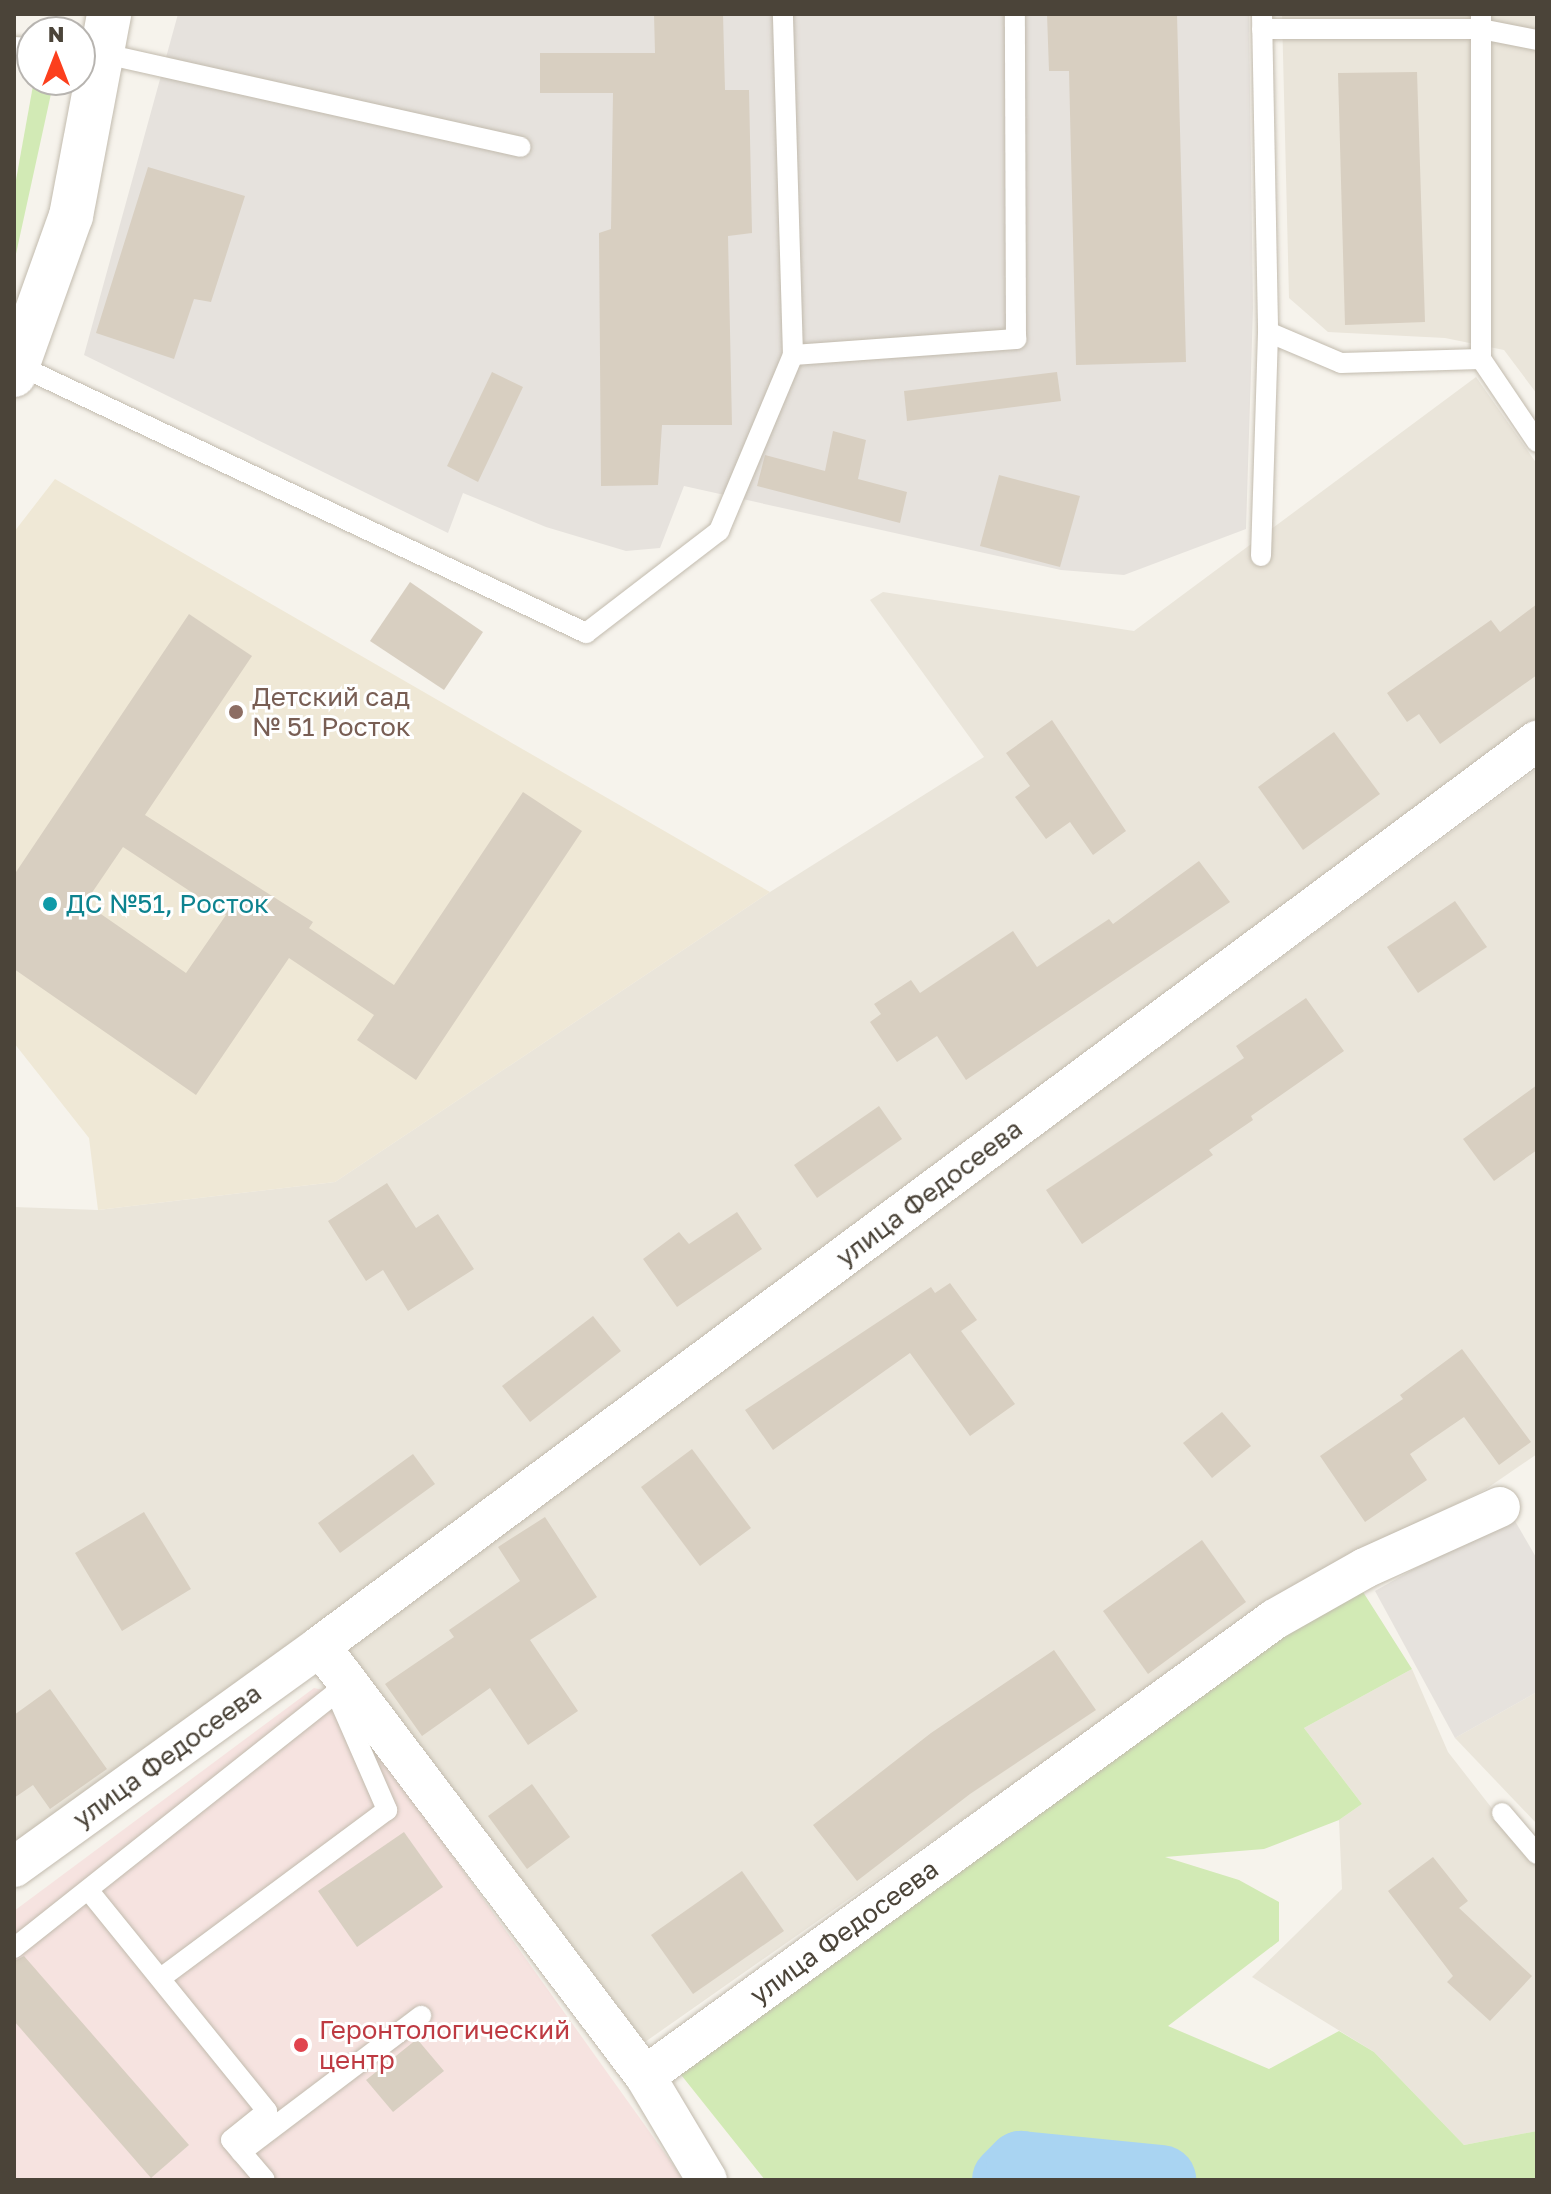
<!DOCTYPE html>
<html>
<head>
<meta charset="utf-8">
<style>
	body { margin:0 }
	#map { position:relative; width:1551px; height:2194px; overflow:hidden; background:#f6f3ec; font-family:"Golos Text",sans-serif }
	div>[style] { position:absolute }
	.residential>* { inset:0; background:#eae5da }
	.industrial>* { inset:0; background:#e6e2dd }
	.education>* { inset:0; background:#efe8d6 }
	.medical>* { inset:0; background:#f6e3e0 }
	.green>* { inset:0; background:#d2eab5 }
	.river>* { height:70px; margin:-35px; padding:0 35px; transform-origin:35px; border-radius:35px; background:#a9d4f2 }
	.building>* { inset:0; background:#d8cfc1 }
	.roads { filter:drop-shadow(0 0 2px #c2bbae) drop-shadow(0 0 2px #c2bbae) }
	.service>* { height:20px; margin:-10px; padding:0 10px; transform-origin:10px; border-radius:10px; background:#fff }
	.minor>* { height:40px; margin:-20px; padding:0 20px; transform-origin:20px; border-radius:20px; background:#fff }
	.tertiary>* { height:44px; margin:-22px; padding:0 22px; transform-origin:22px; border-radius:22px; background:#fff }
	.dots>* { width:22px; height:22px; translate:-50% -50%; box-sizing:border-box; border:4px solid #fff; border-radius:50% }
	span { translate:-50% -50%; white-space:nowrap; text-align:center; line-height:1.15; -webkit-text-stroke:6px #fff; paint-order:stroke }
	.education-label { font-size:26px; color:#785e54 }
	.left { translate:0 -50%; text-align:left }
	.culture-label { font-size:26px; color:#0d838f }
	.street-label { font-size:26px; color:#4b4439 }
	.health-label { font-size:26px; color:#be3a42 }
	.frame { position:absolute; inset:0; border:16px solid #4b4439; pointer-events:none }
	.north { position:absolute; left:16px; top:16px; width:80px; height:80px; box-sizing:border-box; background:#fff; border:2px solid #b7b4b0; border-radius:50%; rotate:0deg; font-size:22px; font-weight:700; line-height:32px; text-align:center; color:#4b4439 }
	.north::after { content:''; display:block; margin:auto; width:28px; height:36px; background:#fc3f1d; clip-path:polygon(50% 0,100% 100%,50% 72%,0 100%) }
</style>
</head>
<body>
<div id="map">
	<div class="residential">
		<div style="clip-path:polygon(1282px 14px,1537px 14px,1537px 394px,1504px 350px,1445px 338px,1328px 332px,1289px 298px)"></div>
		<div style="clip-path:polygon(1476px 377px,1537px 464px,1537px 719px,14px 1857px,14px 1207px,98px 1210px,335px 1182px,770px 892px,984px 757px,870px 600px,883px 592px,1134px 631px)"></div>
		<div style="clip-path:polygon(1537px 769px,1537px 1454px,1486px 1489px,1298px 1584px,645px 2042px,346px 1648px)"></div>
		<div style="clip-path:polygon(1412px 1669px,1448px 1752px,1537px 1866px,1537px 2131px,1464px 2145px,1374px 2052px,1252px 1977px,1342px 1889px,1339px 1820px,1362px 1804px,1304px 1728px)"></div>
		<div style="clip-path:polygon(1537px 1692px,1537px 1824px,1455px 1738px)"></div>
	</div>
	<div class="industrial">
		<div style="clip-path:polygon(178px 14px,1249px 14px,1253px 308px,1246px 529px,1124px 575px,1061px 570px,684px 486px,660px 548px,626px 551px,546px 527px,463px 493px,448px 533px,84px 355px)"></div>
		<div style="clip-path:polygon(1511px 1514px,1537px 1559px,1537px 1692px,1455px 1738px,1375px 1591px)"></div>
	</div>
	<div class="education">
		<div style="clip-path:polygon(55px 479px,770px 892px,335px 1182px,98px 1210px,89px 1138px,14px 1043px,14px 532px)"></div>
	</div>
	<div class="medical">
		<div style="clip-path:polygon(314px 1688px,336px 1693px,684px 2180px,14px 2180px,14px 1911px)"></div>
	</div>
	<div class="green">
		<div style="clip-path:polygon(34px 80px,54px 80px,14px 263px,14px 191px)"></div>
		<div style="clip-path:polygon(1358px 1584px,1412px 1669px,1304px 1728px,1362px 1804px,1339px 1820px,1264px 1849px,1165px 1857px,1239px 1880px,1279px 1902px,1279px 1941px,1168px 2026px,1269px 2069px,1339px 2031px,1374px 2052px,1464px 2145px,1537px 2131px,1537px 2180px,765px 2180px,678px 2071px)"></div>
	</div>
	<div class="river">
		<div style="left:1007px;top:2180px;width:20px;rotate:-45deg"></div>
		<div style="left:1021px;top:2166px;width:141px;rotate:5.7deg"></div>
	</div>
	<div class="building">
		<div style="clip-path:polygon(654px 14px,723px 14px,725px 90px,749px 90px,752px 233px,728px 236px,732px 425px,662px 425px,658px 485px,601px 486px,599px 233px,611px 229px,613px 93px,540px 93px,540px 53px,655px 53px)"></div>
		<div style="clip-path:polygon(1047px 14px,1177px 14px,1186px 362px,1076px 365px,1069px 71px,1049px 71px)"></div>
		<div style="clip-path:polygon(1417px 72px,1425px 322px,1345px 325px,1338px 73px)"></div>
		<div style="clip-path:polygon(148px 167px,245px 196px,211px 302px,194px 299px,174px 359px,96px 333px)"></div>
		<div style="clip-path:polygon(492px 372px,523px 387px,478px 482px,447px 466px)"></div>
		<div style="clip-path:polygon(1057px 372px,1061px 401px,907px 421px,904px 391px)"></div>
		<div style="clip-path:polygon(833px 431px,866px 440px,858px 479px,907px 492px,900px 523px,757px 486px,765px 455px,825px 471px)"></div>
		<div style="clip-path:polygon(999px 475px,1080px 496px,1060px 567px,980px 546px)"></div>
		<div style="clip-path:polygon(410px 582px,483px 632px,444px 690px,370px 641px)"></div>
		<div style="clip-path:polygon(1537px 604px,1537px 675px,1440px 744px,1419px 714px,1407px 722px,1387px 693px,1491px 620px,1500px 632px)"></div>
		<div style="clip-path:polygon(evenodd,189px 614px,252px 656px,145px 815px,313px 922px,309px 928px,394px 985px,523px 792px,582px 831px,416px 1080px,357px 1040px,374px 1015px,289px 958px,196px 1095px,14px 969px,14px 875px,189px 614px,123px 847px,226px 915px,186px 973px,85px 903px,123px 847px)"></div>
		<div style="clip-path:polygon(1052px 720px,1126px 831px,1093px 855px,1070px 822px,1046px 839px,1015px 797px,1030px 786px,1006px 753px)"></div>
		<div style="clip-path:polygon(1334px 732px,1380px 794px,1303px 850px,1258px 787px)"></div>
		<div style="clip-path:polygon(1199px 861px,1230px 902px,966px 1080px,937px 1036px,897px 1062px,870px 1022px,881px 1014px,874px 1004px,911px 980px,920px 993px,1013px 931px,1037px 967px,1109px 919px,1113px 924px)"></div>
		<div style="clip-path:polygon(1455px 901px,1487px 947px,1418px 993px,1387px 947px)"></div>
		<div style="clip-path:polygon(1306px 998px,1344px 1051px,1251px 1116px,1253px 1120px,1209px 1150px,1213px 1155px,1082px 1244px,1046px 1190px,1244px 1058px,1236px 1046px)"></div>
		<div style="clip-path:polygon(1537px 1085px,1537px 1150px,1494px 1181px,1463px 1139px)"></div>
		<div style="clip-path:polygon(879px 1106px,902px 1139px,817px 1198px,794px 1165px)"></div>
		<div style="clip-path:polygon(387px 1183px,416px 1228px,438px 1214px,474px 1269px,408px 1311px,383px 1270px,366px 1281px,328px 1221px)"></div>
		<div style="clip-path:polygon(737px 1212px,762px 1249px,677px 1307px,643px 1259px,679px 1232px,689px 1244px)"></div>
		<div style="clip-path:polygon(950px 1283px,977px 1320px,961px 1331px,1015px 1404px,970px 1436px,910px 1353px,773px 1450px,745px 1410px,931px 1287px,935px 1293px)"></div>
		<div style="clip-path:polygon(593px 1316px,621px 1351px,530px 1422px,502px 1386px)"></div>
		<div style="clip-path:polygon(1462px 1349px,1531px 1442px,1499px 1465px,1464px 1417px,1410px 1454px,1427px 1480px,1365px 1522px,1320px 1456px,1403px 1399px,1400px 1395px)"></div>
		<div style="clip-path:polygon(1222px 1412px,1251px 1446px,1212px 1478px,1183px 1443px)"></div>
		<div style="clip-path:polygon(692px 1449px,751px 1528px,700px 1566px,641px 1487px)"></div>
		<div style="clip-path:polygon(413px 1454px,435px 1484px,340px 1553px,318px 1523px)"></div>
		<div style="clip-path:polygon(144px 1512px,191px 1589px,122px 1631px,75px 1553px)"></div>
		<div style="clip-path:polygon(545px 1517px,597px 1597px,530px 1640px,578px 1711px,528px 1745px,490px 1688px,422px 1736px,385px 1684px,454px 1637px,449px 1630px,520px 1581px,498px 1547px)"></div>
		<div style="clip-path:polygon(1202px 1540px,1246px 1602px,1148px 1674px,1103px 1611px)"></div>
		<div style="clip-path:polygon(1054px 1650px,1096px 1710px,970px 1794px,857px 1881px,813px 1825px,931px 1733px)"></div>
		<div style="clip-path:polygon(50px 1689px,107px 1769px,50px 1809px,33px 1785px,14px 1798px,14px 1715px)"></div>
		<div style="clip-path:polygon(532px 1784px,570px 1837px,527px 1869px,488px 1816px)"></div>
		<div style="clip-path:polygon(404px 1832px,443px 1887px,357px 1947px,318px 1891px)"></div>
		<div style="clip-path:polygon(1433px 1857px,1468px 1901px,1459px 1908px,1532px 1976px,1490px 2021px,1447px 1982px,1453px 1976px,1388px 1891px)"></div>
		<div style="clip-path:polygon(742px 1871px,784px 1931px,693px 1994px,651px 1935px)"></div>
		<div style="clip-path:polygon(24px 1956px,189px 2145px,151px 2178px,14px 2021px,14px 1961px)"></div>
		<div style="clip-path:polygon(417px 2039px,444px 2071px,393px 2112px,366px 2080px)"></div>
	</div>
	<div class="roads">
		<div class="service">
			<div style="left:1262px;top:14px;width:318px;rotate:88.9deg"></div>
			<div style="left:1268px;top:332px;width:79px;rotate:23deg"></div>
			<div style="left:1341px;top:363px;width:140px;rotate:-1.6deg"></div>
			<div style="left:1481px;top:359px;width:100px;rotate:56deg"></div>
			<div style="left:1481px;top:14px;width:345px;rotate:90deg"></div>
			<div style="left:1262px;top:29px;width:219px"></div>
			<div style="left:1481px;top:29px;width:57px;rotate:11.1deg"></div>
			<div style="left:14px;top:47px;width:18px;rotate:3deg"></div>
			<div style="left:96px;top:52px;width:435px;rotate:12.6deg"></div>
			<div style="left:793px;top:355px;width:224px;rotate:-4.1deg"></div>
			<div style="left:1016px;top:339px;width:325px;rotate:-90.2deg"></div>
			<div style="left:20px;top:366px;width:626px;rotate:25.25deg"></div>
			<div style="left:586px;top:633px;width:168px;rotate:-37.5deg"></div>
			<div style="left:719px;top:531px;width:191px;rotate:-67.2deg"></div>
			<div style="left:793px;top:355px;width:341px;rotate:-91.7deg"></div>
			<div style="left:1261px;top:556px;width:224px;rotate:-88.2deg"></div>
			<div style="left:1502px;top:1813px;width:54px;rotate:49.5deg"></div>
			<div style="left:89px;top:1891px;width:283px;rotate:51deg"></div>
			<div style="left:267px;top:2111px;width:46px;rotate:141.1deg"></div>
			<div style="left:231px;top:2140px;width:52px;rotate:49.6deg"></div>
			<div style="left:14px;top:1948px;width:411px;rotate:-38.4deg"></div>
			<div style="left:336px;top:1693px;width:128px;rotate:66.4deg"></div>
			<div style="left:387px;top:1810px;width:280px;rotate:143.4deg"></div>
			<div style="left:241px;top:2152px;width:226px;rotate:-37.1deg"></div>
		</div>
		<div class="minor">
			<div style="left:320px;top:1646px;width:539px;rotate:52.92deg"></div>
			<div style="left:645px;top:2076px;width:121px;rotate:59.2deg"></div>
			<div style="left:14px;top:1867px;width:377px;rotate:-35.8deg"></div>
			<div style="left:320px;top:1646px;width:1517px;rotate:-36.64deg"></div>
			<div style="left:645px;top:2076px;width:778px;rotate:-35.96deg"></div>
			<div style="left:1275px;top:1619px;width:103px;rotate:-29.5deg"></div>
			<div style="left:1365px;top:1568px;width:148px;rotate:-24.3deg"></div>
		</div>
		<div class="tertiary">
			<div style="left:14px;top:375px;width:169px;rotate:-70.3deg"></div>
			<div style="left:71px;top:216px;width:206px;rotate:-79.3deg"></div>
		</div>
	</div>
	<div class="dots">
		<div style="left:236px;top:712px;background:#8d6e63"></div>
		<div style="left:50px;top:904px;background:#0f9aa8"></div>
		<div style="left:301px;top:2045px;background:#e0444e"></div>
	</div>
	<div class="education-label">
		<span class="left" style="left:252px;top:712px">Детский сад<br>№ 51 Росток</span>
	</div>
	<div class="culture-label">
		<span class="left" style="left:66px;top:904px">ДС №51, Росток</span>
	</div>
	<div class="street-label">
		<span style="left:929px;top:1193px;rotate:-37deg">улица Федосеева</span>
		<span style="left:167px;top:1756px;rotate:-36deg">улица Федосеева</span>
		<span style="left:844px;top:1932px;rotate:-36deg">улица Федосеева</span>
	</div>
	<div class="health-label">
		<span class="left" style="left:319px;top:2045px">Геронтологический<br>центр</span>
	</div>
	<div class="frame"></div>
	<div class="north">N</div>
</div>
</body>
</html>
